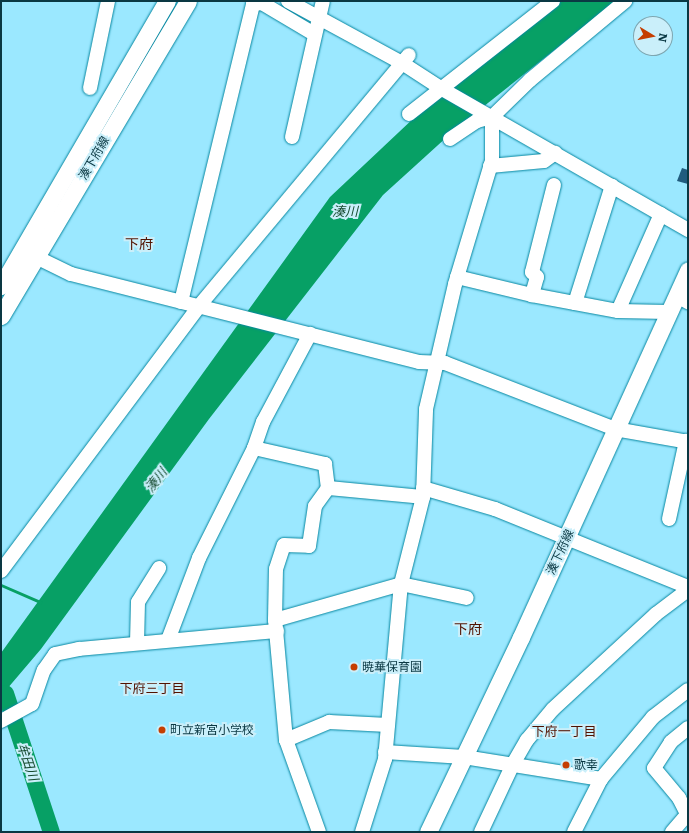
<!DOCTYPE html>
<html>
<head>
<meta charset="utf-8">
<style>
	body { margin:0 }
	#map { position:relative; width:689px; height:833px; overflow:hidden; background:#9be8ff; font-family:Literata,"Noto Sans JP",serif }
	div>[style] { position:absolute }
	.water>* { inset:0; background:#07a065 }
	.stream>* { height:3px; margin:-1.5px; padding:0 1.5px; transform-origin:1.5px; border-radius:1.5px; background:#07a065 }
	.river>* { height:17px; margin:-8.5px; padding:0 8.5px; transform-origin:8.5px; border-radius:8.5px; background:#07a065 }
	.building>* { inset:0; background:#215c7e }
	.roads { filter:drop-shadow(0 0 1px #0787a1) drop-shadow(0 0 1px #0787a1) }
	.minor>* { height:14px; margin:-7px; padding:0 7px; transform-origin:7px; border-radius:7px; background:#fff }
	.major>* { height:17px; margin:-8.5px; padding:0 8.5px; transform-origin:8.5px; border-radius:8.5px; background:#fff }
	.dots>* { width:11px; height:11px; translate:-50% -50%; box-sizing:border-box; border:2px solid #caeffa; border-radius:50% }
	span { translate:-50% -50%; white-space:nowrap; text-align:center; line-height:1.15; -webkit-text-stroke:4px #caeffa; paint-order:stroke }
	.street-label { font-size:12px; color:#0a3843 }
	.poi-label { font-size:12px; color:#0a3843 }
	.left { translate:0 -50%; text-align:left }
	.water-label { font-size:13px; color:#184b31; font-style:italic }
	.neighbourhood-label { font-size:13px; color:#521200 }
	.quarter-label { font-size:14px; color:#521200 }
	.frame { position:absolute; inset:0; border:2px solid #0a3843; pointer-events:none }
	.north { position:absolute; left:633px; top:16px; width:40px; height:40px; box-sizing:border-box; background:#caeffa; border:1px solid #7da6b1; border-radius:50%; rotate:100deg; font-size:11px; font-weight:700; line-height:16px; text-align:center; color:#0a3843 }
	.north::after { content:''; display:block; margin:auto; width:14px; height:18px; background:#c53e01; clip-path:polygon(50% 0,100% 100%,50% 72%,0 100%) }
</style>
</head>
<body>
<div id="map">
	<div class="water">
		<div style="clip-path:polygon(561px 1px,616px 1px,459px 126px,383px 195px,209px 419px,41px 649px,1px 696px,1px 653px,330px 197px,433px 100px)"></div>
	</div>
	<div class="stream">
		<div style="left:1px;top:585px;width:43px;rotate:23.6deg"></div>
	</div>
	<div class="river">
		<div style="left:5px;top:693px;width:146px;rotate:71.7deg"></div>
	</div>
	<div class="building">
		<div style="clip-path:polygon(682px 168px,688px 170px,688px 184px,677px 181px)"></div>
	</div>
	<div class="roads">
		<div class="minor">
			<div style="left:288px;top:1px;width:130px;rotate:28.5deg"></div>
			<div style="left:402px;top:63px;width:48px;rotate:33deg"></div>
			<div style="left:442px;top:89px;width:284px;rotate:29.8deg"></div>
			<div style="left:90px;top:88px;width:89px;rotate:-78.3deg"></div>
			<div style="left:409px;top:114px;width:183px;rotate:-38.1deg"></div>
			<div style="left:292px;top:137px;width:139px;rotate:-77.2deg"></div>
			<div style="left:450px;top:139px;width:32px;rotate:-34deg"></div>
			<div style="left:477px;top:121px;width:16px;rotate:-15deg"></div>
			<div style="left:492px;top:117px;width:53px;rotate:-44.2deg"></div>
			<div style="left:530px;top:80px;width:124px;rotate:-39.7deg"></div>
			<div style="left:490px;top:166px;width:54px;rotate:-5.3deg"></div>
			<div style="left:544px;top:161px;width:14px;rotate:-36deg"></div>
			<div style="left:554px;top:185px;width:90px;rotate:104.2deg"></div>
			<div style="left:532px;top:272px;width:7px;rotate:45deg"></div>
			<div style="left:537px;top:277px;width:19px;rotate:106deg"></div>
			<div style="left:532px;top:295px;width:44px;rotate:10.5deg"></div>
			<div style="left:575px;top:303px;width:123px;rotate:-72.5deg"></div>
			<div style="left:36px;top:257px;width:39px;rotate:26deg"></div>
			<div style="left:71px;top:274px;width:359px;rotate:14.2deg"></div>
			<div style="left:419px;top:362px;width:26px;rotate:2deg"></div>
			<div style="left:445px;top:363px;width:182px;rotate:21.2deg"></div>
			<div style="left:615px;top:429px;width:74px;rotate:10.1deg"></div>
			<div style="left:457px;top:277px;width:77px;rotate:13.5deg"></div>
			<div style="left:677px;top:296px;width:13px;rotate:29deg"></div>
			<div style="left:181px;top:302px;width:307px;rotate:-76.4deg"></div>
			<div style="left:253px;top:4px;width:9px;rotate:-6deg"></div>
			<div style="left:262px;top:3px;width:61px;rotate:30.8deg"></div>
			<div style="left:575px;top:303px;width:44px;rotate:10.5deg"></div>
			<div style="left:618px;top:311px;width:106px;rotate:-66.1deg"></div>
			<div style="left:618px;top:311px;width:50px;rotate:1.1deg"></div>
			<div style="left:254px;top:448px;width:73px;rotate:12.7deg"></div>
			<div style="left:325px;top:464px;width:24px;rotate:83deg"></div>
			<div style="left:423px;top:488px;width:75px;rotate:16.3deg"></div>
			<div style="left:495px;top:509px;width:208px;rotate:22deg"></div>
			<div style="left:669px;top:519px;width:80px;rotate:-77.7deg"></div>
			<div style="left:1px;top:571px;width:331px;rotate:-53.2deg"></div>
			<div style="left:199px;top:306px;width:327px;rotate:-50.1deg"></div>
			<div style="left:275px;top:620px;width:131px;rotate:-15.9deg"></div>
			<div style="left:401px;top:584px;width:67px;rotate:12deg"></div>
			<div style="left:168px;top:640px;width:88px;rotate:-69.3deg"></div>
			<div style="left:199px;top:558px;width:123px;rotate:-63.4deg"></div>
			<div style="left:254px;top:448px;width:28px;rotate:-71deg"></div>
			<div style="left:263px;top:422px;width:100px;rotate:-61.9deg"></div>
			<div style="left:137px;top:643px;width:41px;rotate:-88.6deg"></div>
			<div style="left:138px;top:602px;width:40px;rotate:-58deg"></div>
			<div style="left:1px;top:721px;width:35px;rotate:-29deg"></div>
			<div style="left:32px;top:704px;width:36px;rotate:-71deg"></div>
			<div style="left:44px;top:670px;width:19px;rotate:-55deg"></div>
			<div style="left:55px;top:654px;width:25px;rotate:-12deg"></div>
			<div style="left:79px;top:649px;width:199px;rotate:-5.2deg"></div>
			<div style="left:688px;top:728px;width:22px;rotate:141deg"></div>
			<div style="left:671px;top:742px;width:31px;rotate:123deg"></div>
			<div style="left:654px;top:768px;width:39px;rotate:50deg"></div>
			<div style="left:679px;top:798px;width:20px;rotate:63deg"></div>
			<div style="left:286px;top:740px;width:47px;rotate:-22.7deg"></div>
			<div style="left:329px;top:722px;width:59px;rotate:2.9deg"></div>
			<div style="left:385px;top:752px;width:79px;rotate:3.6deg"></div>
			<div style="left:464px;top:757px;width:139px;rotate:9.1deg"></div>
			<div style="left:319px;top:832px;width:98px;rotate:-109.7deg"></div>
			<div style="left:286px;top:740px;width:121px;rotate:-95.2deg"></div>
			<div style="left:275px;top:620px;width:51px;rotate:-88.9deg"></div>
			<div style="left:276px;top:569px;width:25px;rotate:-72deg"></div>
			<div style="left:284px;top:545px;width:25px;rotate:2deg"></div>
			<div style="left:309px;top:546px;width:40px;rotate:-81.5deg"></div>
			<div style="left:315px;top:506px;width:22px;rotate:-54deg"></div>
			<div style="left:328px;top:488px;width:95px;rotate:5.4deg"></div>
			<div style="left:362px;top:832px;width:77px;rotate:-72.5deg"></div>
			<div style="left:385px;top:759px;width:176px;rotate:-84.8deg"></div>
			<div style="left:401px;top:584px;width:90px;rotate:-75.8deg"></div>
			<div style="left:423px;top:497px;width:88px;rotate:-88deg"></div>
			<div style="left:426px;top:409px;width:128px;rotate:-76.9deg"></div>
			<div style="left:455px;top:284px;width:128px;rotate:-73.3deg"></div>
			<div style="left:492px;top:161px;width:44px;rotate:-90deg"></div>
			<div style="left:481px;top:832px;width:75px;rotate:-64.8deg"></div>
			<div style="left:513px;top:764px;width:28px;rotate:-60deg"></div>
			<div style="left:527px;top:740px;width:40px;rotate:-50deg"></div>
			<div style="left:553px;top:709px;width:140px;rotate:-42.7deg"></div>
			<div style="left:656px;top:614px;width:40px;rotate:-37deg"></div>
			<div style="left:574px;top:832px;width:59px;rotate:-63deg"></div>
			<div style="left:601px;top:779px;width:81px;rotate:-50deg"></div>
			<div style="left:653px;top:717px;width:44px;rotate:-37.6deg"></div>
			<div style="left:672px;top:832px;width:23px;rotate:-49deg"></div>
		</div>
		<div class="major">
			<div style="left:1px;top:286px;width:330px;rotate:-59.8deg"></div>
			<div style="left:1px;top:316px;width:366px;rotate:-59.3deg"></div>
			<div style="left:428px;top:832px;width:216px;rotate:-64.5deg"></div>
			<div style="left:521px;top:637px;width:403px;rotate:-65.5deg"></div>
		</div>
	</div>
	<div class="dots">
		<div style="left:354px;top:667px;background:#c53e01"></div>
		<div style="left:162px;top:730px;background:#c53e01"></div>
		<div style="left:566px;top:765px;background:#c53e01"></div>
	</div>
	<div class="street-label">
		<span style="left:94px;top:158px;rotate:-60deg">湊下府線</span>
		<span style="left:560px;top:552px;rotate:-65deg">湊下府線</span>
	</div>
	<div class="poi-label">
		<span class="left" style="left:362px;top:667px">暁華保育園</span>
		<span class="left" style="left:170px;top:730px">町立新宮小学校</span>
		<span class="left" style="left:574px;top:765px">歌幸</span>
	</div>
	<div class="water-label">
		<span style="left:345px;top:211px">湊川</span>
		<span style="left:156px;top:480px;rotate:-52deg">湊川</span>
		<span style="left:28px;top:762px;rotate:71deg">牟田川</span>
	</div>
	<div class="neighbourhood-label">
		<span style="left:152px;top:688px">下府三丁目</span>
		<span style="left:564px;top:731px">下府一丁目</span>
	</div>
	<div class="quarter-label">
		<span style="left:139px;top:243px">下府</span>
		<span style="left:468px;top:628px">下府</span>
	</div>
	<div class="frame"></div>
	<div class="north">N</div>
</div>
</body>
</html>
